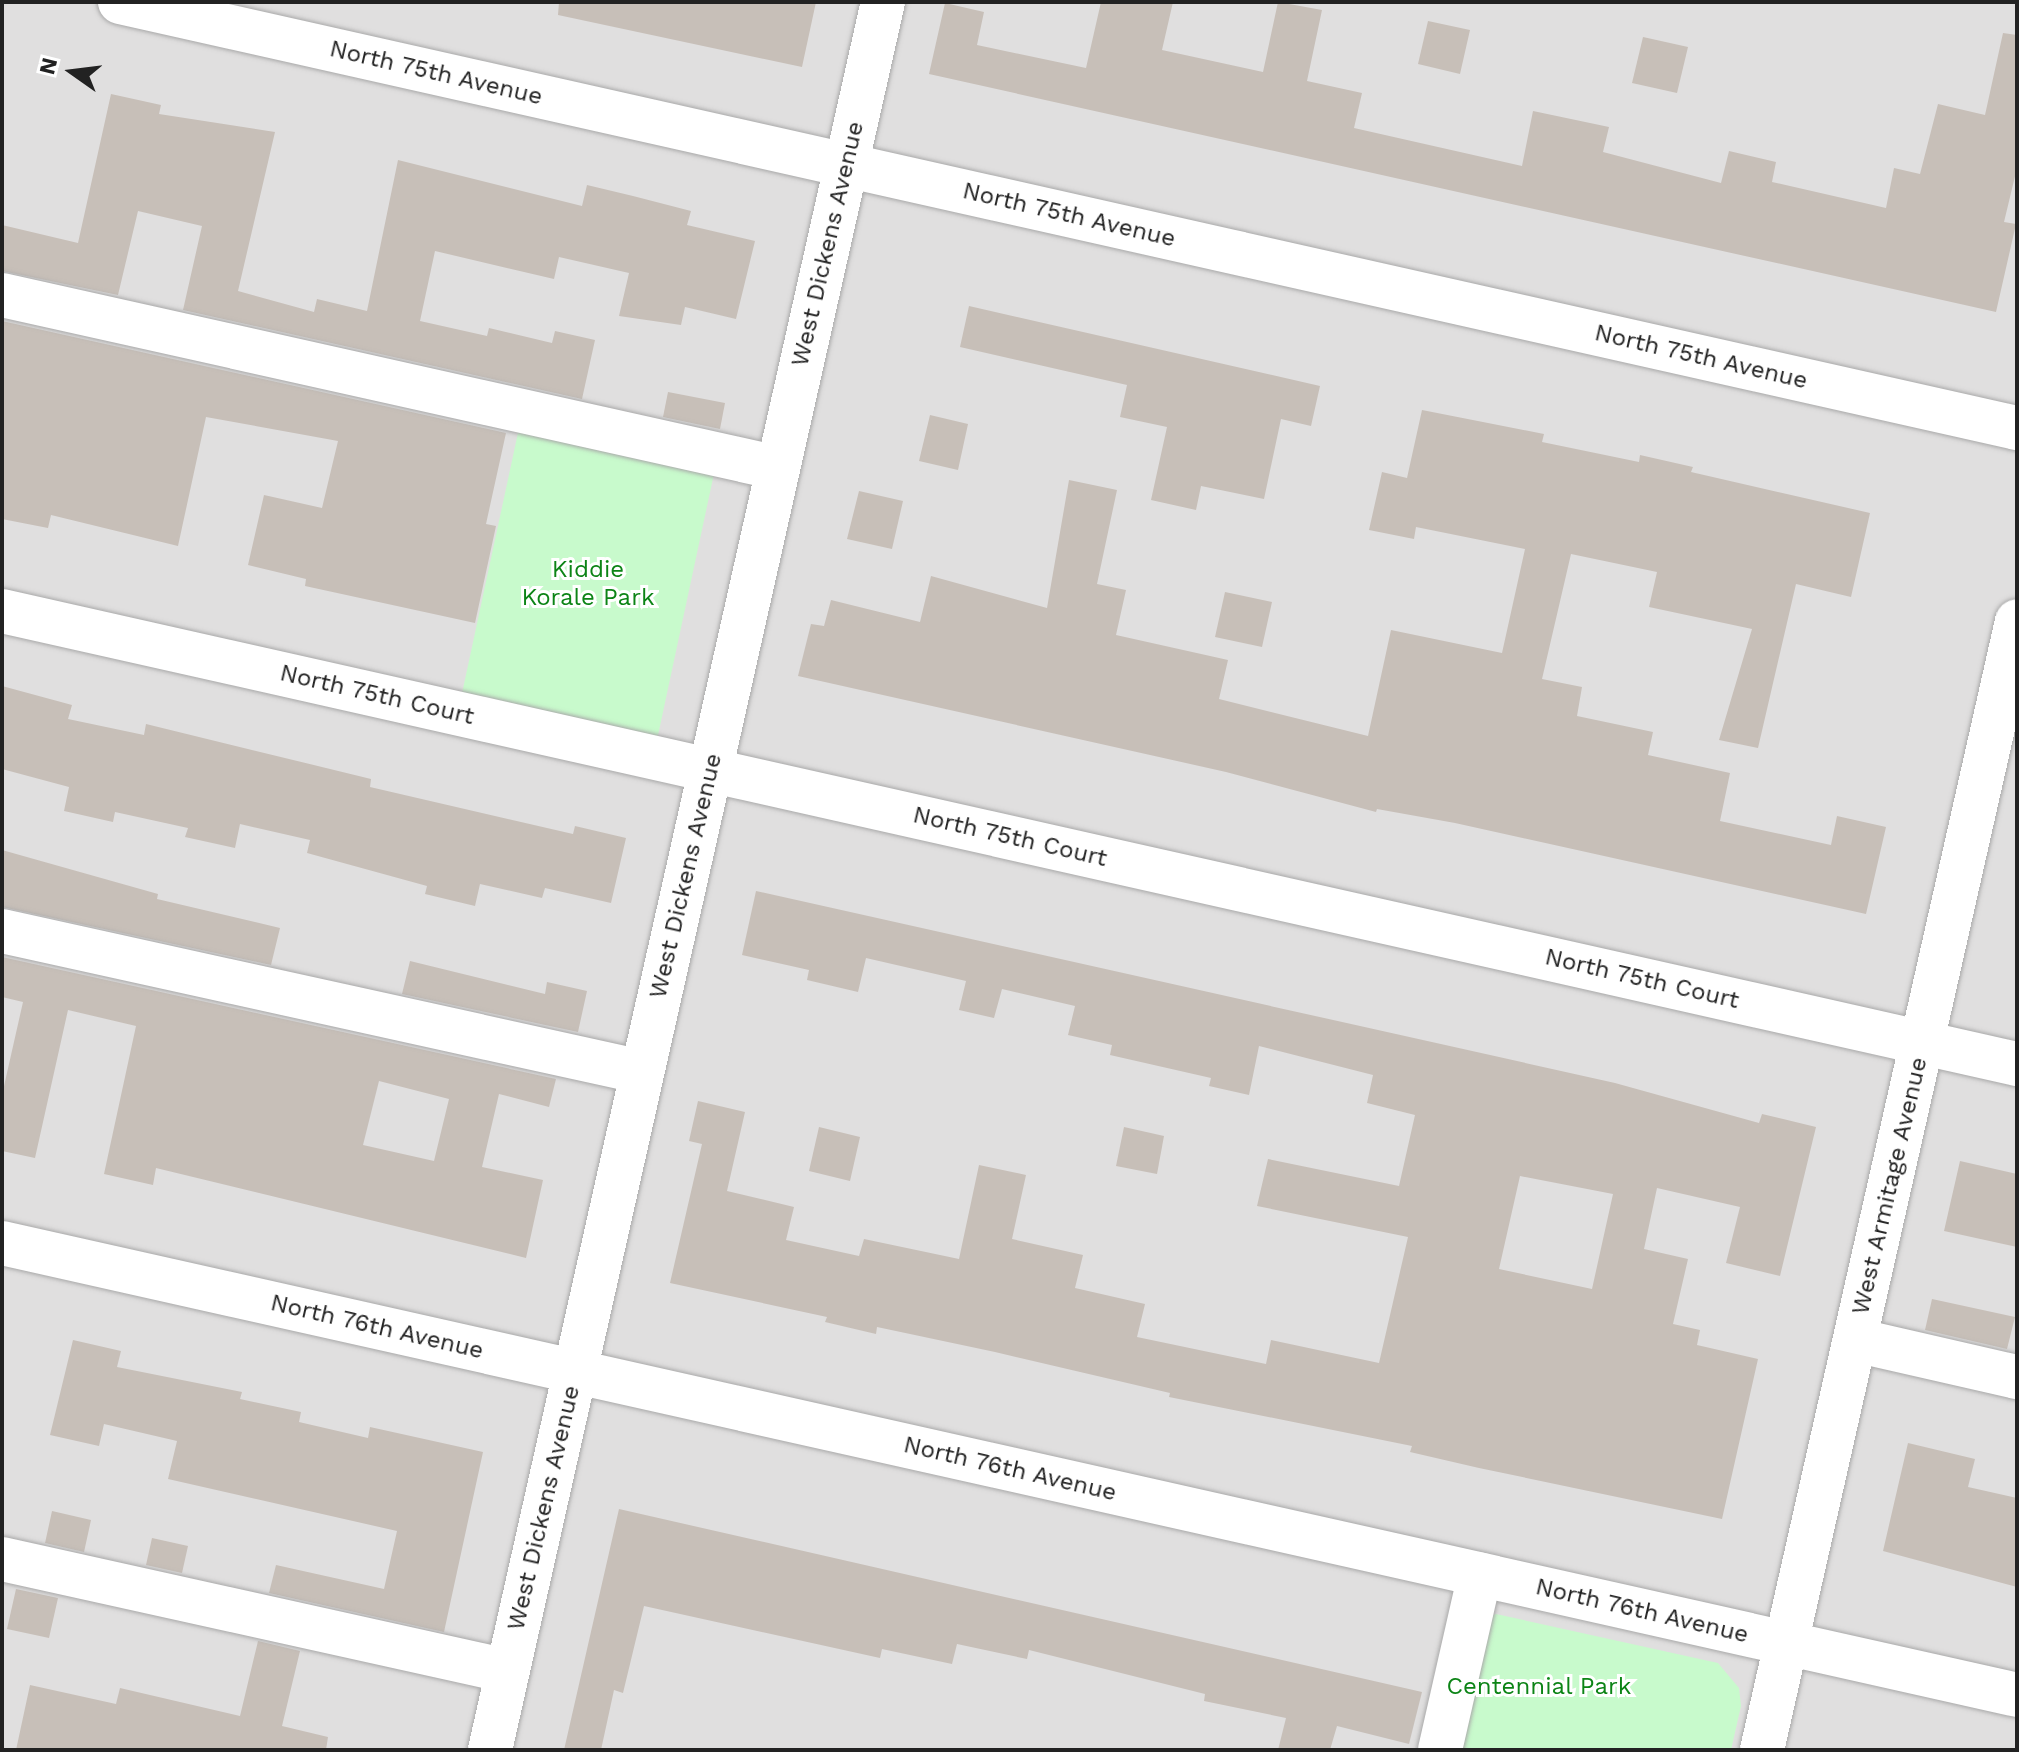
<!DOCTYPE html>
<html>
<head>
<meta charset="utf-8">
<style>
	body { margin:0 }
	#map { position:relative; width:2019px; height:1752px; overflow:hidden; background:#f2efe9; font-family:"Work Sans",sans-serif }
	div>[style] { position:absolute }
	.residential>* { inset:0; background:#e0dfdf }
	.park>* { inset:0; background:#c8facc }
	.building>* { inset:0; background:#c7bfb8 }
	.roads { filter:drop-shadow(0 0 2px #a9a9a9) drop-shadow(0 0 2px #a9a9a9) }
	.minor>* { height:44px; margin:-22px; padding:0 22px; transform-origin:22px; border-radius:22px; background:#fff }
	span { translate:-50% -50%; white-space:nowrap; text-align:center; line-height:1.15; -webkit-text-stroke:6px #fff; paint-order:stroke }
	.street-label { font-size:24px; color:#222 }
	.park-label { font-size:24px; color:#0c8416 }
	.frame { position:absolute; inset:0; border:4px solid #222; pointer-events:none }
	.north { position:absolute; left:32px; top:32px; width:80px; height:80px; -webkit-text-stroke:6px #fff; paint-order:stroke; rotate:284deg; font-size:22px; font-weight:700; line-height:32px; text-align:center; color:#222 }
	.north::after { content:''; display:block; margin:auto; width:28px; height:36px; background:#222; clip-path:polygon(50% 0,100% 100%,50% 72%,0 100%) }
</style>
</head>
<body>
<div id="map">
	<div class="residential">
		<div style="clip-path:polygon(2px 2px,2017px 2px,2017px 1750px,2px 1750px)"></div>
	</div>
	<div class="park">
		<div style="clip-path:polygon(519px 428px,715px 469px,657px 740px,461px 698px)"></div>
		<div style="clip-path:polygon(1496px 1614px,1718px 1663px,1739px 1688px,1741px 1706px,1731px 1750px,1455px 1750px,1485px 1618px)"></div>
	</div>
	<div class="building">
		<div style="clip-path:polygon(559px 2px,816px 2px,802px 67px,558px 15px)"></div>
		<div style="clip-path:polygon(1101px 2px,1173px 2px,1162px 50px,1263px 72px,1278px 2px,1322px 10px,1307px 81px,1362px 93px,1354px 128px,1522px 166px,1533px 111px,1609px 127px,1603px 152px,1721px 183px,1729px 151px,1776px 162px,1772px 182px,1886px 208px,1894px 168px,1920px 174px,1938px 104px,1985px 115px,2003px 33px,2017px 35px,2017px 168px,2004px 222px,2016px 224px,1996px 312px,929px 74px,945px 3px,984px 12px,977px 45px,1086px 68px)"></div>
		<div style="clip-path:polygon(1428px 21px,1470px 30px,1460px 74px,1418px 64px)"></div>
		<div style="clip-path:polygon(1643px 37px,1688px 47px,1677px 93px,1632px 83px)"></div>
		<div style="clip-path:polygon(111px 94px,161px 105px,159px 114px,275px 132px,238px 291px,314px 312px,317px 299px,367px 311px,398px 160px,582px 206px,587px 185px,633px 196px,691px 211px,687px 225px,755px 241px,736px 319px,685px 307px,681px 325px,619px 316px,629px 273px,559px 257px,554px 279px,435px 251px,420px 321px,487px 336px,489px 328px,552px 343px,555px 331px,595px 340px,582px 399px,183px 310px,202px 226px,138px 211px,118px 295px,2px 271px,2px 225px,78px 243px)"></div>
		<div style="clip-path:polygon(969px 306px,1320px 386px,1311px 426px,1281px 419px,1264px 499px,1201px 486px,1196px 510px,1151px 500px,1167px 427px,1120px 417px,1127px 385px,960px 347px)"></div>
		<div style="clip-path:polygon(2px 321px,506px 433px,486px 524px,496px 526px,475px 623px,305px 586px,306px 579px,248px 565px,264px 495px,322px 508px,338px 441px,206px 417px,178px 546px,51px 515px,48px 528px,2px 519px)"></div>
		<div style="clip-path:polygon(668px 392px,725px 403px,720px 429px,663px 417px)"></div>
		<div style="clip-path:polygon(1422px 410px,1544px 434px,1542px 442px,1639px 462px,1640px 455px,1693px 467px,1691px 472px,1870px 513px,1851px 597px,1796px 584px,1758px 748px,1719px 740px,1752px 629px,1649px 607px,1657px 572px,1571px 554px,1542px 679px,1582px 687px,1577px 716px,1653px 732px,1648px 755px,1730px 773px,1720px 821px,1831px 845px,1837px 816px,1886px 827px,1866px 914px,1455px 823px,1377px 809px,1376px 812px,1226px 772px,798px 676px,811px 624px,824px 626px,831px 600px,920px 622px,931px 576px,1047px 608px,1069px 480px,1117px 490px,1097px 584px,1126px 590px,1116px 635px,1228px 660px,1219px 699px,1368px 736px,1391px 630px,1502px 653px,1525px 549px,1416px 527px,1414px 539px,1369px 530px,1382px 472px,1407px 478px)"></div>
		<div style="clip-path:polygon(930px 415px,968px 424px,958px 470px,919px 461px)"></div>
		<div style="clip-path:polygon(859px 491px,903px 501px,892px 549px,847px 539px)"></div>
		<div style="clip-path:polygon(1225px 592px,1272px 602px,1262px 647px,1215px 637px)"></div>
		<div style="clip-path:polygon(2px 686px,72px 705px,68px 719px,144px 735px,146px 724px,371px 779px,370px 787px,573px 834px,575px 826px,626px 838px,611px 903px,545px 888px,542px 898px,480px 884px,475px 906px,425px 894px,427px 886px,307px 853px,310px 840px,240px 824px,235px 848px,185px 837px,188px 828px,115px 812px,113px 822px,64px 811px,69px 787px,2px 769px)"></div>
		<div style="clip-path:polygon(2px 850px,158px 894px,157px 899px,280px 928px,271px 965px,2px 907px)"></div>
		<div style="clip-path:polygon(evenodd,756px 891px,1615px 1083px,1759px 1123px,1762px 1114px,1816px 1127px,1780px 1276px,1726px 1263px,1740px 1207px,1657px 1188px,1644px 1249px,1688px 1259px,1673px 1324px,1700px 1330px,1697px 1345px,1758px 1359px,1722px 1519px,1479px 1468px,1410px 1452px,1412px 1446px,1169px 1397px,1170px 1393px,995px 1352px,877px 1327px,876px 1334px,825px 1322px,827px 1317px,670px 1283px,702px 1144px,689px 1141px,698px 1101px,745px 1112px,727px 1191px,794px 1207px,786px 1240px,859px 1256px,864px 1239px,959px 1259px,979px 1165px,1026px 1175px,1012px 1239px,1083px 1255px,1075px 1288px,1145px 1304px,1137px 1337px,1266px 1364px,1271px 1340px,1379px 1363px,1408px 1237px,1257px 1206px,1268px 1159px,1399px 1186px,1415px 1115px,1367px 1103px,1373px 1075px,1259px 1046px,1249px 1095px,1209px 1086px,1211px 1078px,1110px 1055px,1112px 1045px,1068px 1035px,1075px 1006px,1002px 989px,994px 1018px,959px 1010px,966px 981px,866px 958px,858px 992px,807px 980px,809px 970px,742px 955px,756px 891px,1520px 1176px,1613px 1194px,1592px 1289px,1499px 1269px,1520px 1176px)"></div>
		<div style="clip-path:polygon(evenodd,2px 957px,556px 1079px,549px 1107px,499px 1094px,482px 1167px,543px 1180px,526px 1258px,156px 1168px,153px 1185px,104px 1174px,136px 1026px,68px 1010px,35px 1158px,2px 1151px,2px 1095px,23px 1002px,2px 997px,2px 957px,379px 1081px,449px 1099px,434px 1161px,363px 1145px,379px 1081px)"></div>
		<div style="clip-path:polygon(410px 961px,545px 994px,547px 982px,587px 991px,578px 1032px,402px 994px)"></div>
		<div style="clip-path:polygon(819px 1127px,860px 1137px,850px 1181px,809px 1171px)"></div>
		<div style="clip-path:polygon(1124px 1127px,1164px 1136px,1157px 1174px,1116px 1166px)"></div>
		<div style="clip-path:polygon(1960px 1161px,2017px 1174px,2017px 1247px,1944px 1231px)"></div>
		<div style="clip-path:polygon(1932px 1299px,2015px 1317px,2007px 1349px,1925px 1330px)"></div>
		<div style="clip-path:polygon(73px 1340px,121px 1351px,117px 1367px,242px 1392px,240px 1399px,301px 1412px,299px 1422px,368px 1438px,370px 1427px,483px 1452px,444px 1632px,269px 1593px,276px 1565px,384px 1589px,397px 1531px,168px 1479px,177px 1441px,104px 1424px,99px 1446px,50px 1435px)"></div>
		<div style="clip-path:polygon(1908px 1443px,1975px 1459px,1968px 1487px,2017px 1498px,2017px 1587px,1883px 1551px)"></div>
		<div style="clip-path:polygon(619px 1509px,1422px 1692px,1409px 1744px,1337px 1726px,1330px 1750px,1278px 1750px,1286px 1718px,1204px 1701px,1205px 1694px,1029px 1650px,1027px 1659px,957px 1644px,952px 1664px,882px 1649px,880px 1658px,644px 1606px,623px 1693px,614px 1690px,601px 1750px,564px 1750px)"></div>
		<div style="clip-path:polygon(52px 1511px,91px 1520px,84px 1552px,45px 1543px)"></div>
		<div style="clip-path:polygon(152px 1538px,188px 1546px,182px 1573px,146px 1565px)"></div>
		<div style="clip-path:polygon(16px 1589px,58px 1598px,49px 1638px,7px 1629px)"></div>
		<div style="clip-path:polygon(258px 1641px,300px 1651px,282px 1726px,328px 1737px,326px 1750px,16px 1750px,30px 1685px,116px 1704px,120px 1688px,240px 1716px)"></div>
	</div>
	<div class="roads">
		<div class="minor">
			<div style="left:120px;top:2px;width:1944px;rotate:12.66deg"></div>
			<div style="left:2px;top:295px;width:795px;rotate:12.57deg"></div>
			<div style="left:2px;top:611px;width:2065px;rotate:12.67deg"></div>
			<div style="left:2px;top:931px;width:655px;rotate:12.42deg"></div>
			<div style="left:2px;top:1243px;width:2065px;rotate:12.64deg"></div>
			<div style="left:1855px;top:1340px;width:166px;rotate:12.9deg"></div>
			<div style="left:2px;top:1559px;width:517px;rotate:12.5deg"></div>
			<div style="left:490px;top:1750px;width:1792px;rotate:-77.33deg"></div>
			<div style="left:1440px;top:1750px;width:180px;rotate:-77.2deg"></div>
			<div style="left:1762px;top:1750px;width:1157px;rotate:-77.27deg"></div>
		</div>
	</div>
	<div class="street-label">
		<span style="left:436px;top:73px;rotate:13deg">North 75th Avenue</span>
		<span style="left:1069px;top:215px;rotate:13deg">North 75th Avenue</span>
		<span style="left:828px;top:244px;rotate:-77deg">West Dickens Avenue</span>
		<span style="left:1701px;top:357px;rotate:13deg">North 75th Avenue</span>
		<span style="left:377px;top:695px;rotate:13deg">North 75th Court</span>
		<span style="left:1010px;top:837px;rotate:13deg">North 75th Court</span>
		<span style="left:686px;top:876px;rotate:-77deg">West Dickens Avenue</span>
		<span style="left:1642px;top:979px;rotate:13deg">North 75th Court</span>
		<span style="left:1890px;top:1186px;rotate:-77deg">West Armitage Avenue</span>
		<span style="left:377px;top:1327px;rotate:13deg">North 76th Avenue</span>
		<span style="left:1010px;top:1469px;rotate:13deg">North 76th Avenue</span>
		<span style="left:544px;top:1508px;rotate:-77deg">West Dickens Avenue</span>
		<span style="left:1642px;top:1611px;rotate:13deg">North 76th Avenue</span>
	</div>
	<div class="park-label">
		<span style="left:588px;top:584px">Kiddie<br>Korale Park</span>
		<span style="left:1539px;top:1687px">Centennial Park</span>
	</div>
	<div class="frame"></div>
	<div class="north">N</div>
</div>
</body>
</html>
